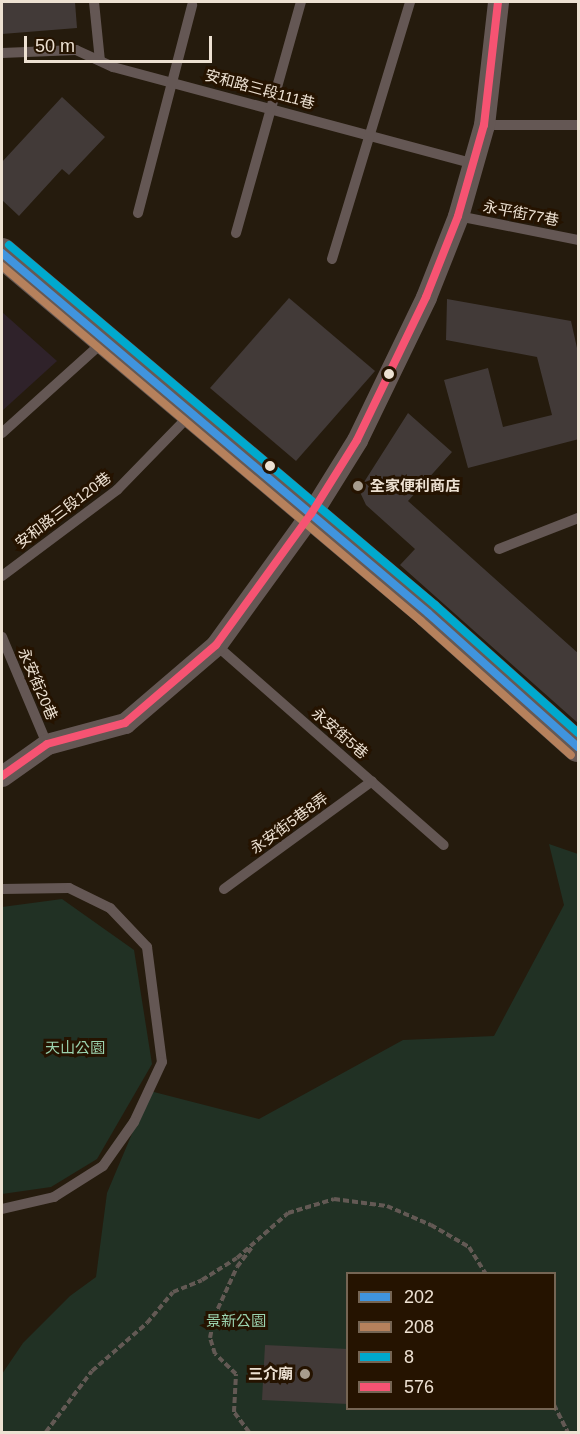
<!DOCTYPE html>
<html>
<head>
<meta charset="utf-8">
<style>
	body { margin:0 }
	#map { position:relative; width:580px; height:1434px; overflow:hidden; background:#251b0d; font-family:Helvetica,"Noto Sans TC",sans-serif }
	div>[style] { position:absolute }
	.education>* { inset:0; background:#2f222a }
	.green>* { inset:0; background:#213124 }
	.building>* { inset:0; background:#423a38 }
	.path>* { height:4px; margin-top:-2px; transform-origin:0; background:repeating-linear-gradient(90deg,#635954 0 6px,transparent 0 9px) }
	.service>* { height:10px; margin:-5px; padding:0 5px; transform-origin:5px; border-radius:5px; background:#645754 }
	.minor>* { height:21px; margin:-10.5px; padding:0 10.5px; transform-origin:10.5px; border-radius:10.5px; background:#645754 }
	.secondary>* { height:30px; margin:-15px; padding:0 15px; transform-origin:15px; border-radius:15px; background:#665954 }
	.bus-1>* { height:8px; margin:-4px; padding:0 4px; transform-origin:4px; border-radius:4px; background:#4094de }
	.bus-2>* { height:8px; margin:-4px; padding:0 4px; transform-origin:4px; border-radius:4px; background:#b6815c }
	.bus-3>* { height:8px; margin:-4px; padding:0 4px; transform-origin:4px; border-radius:4px; background:#00a9ce }
	.bus-4>* { height:8px; margin:-4px; padding:0 4px; transform-origin:4px; border-radius:4px; background:#f65372 }
	.dots>* { width:16px; height:16px; translate:-50% -50%; box-sizing:border-box; border:3px solid #251300; border-radius:50% }
	span { translate:-50% -50%; white-space:nowrap; text-align:center; line-height:1.15; -webkit-text-stroke:6px #251300; paint-order:stroke }
	.street-label { font-size:15px; color:#ede1d2 }
	.poi-label { font-size:15px; color:#ede1d2; font-weight:700 }
	.left { translate:0 -50%; text-align:left }
	.right { translate:-100% -50%; text-align:right }
	.park-label { font-size:15px; color:#9bd3af }
	.frame { position:absolute; inset:0; border:3px solid #ede1d2; pointer-events:none }
	.legend { position:absolute; left:346px; top:1272px; width:210px; height:138px; box-sizing:border-box; background:#251300; border:2px solid #756554; margin:0; padding:8px 10px; list-style:none; font-size:18px; color:#ede1d2 }
	.legend li { display:flex; align-items:center; gap:12px; height:30px }
	.legend b { width:30px; border:2px solid #756554 }
	.scale { position:absolute; left:24px; top:36px; width:188px; height:27px; box-sizing:border-box; border:3px solid #ede1d2; border-top:0; padding-left:8px; font-size:18px; line-height:21px; white-space:nowrap; color:#ede1d2; -webkit-text-stroke:4px #251300; paint-order:stroke }
</style>
</head>
<body>
<div id="map">
	<div class="education">
		<div style="clip-path:polygon(2px 312px,57px 361px,2px 411px)"></div>
	</div>
	<div class="green">
		<div style="clip-path:polygon(evenodd,549px 844px,578px 854px,578px 1432px,2px 1432px,2px 1374px,23px 1343px,70px 1296px,96px 1277px,107px 1193px,150px 1091px,259px 1119px,403px 1040px,494px 1036px,564px 905px,549px 844px,348px 1274px,554px 1274px,554px 1408px,348px 1408px,348px 1274px)"></div>
		<div style="clip-path:polygon(62px 899px,134px 950px,152px 1064px,97px 1159px,51px 1187px,2px 1194px,2px 907px)"></div>
	</div>
	<div class="building">
		<div style="clip-path:polygon(2px 2px,75px 2px,77px 28px,2px 34px)"></div>
		<div style="clip-path:polygon(62px 97px,105px 137px,69px 175px,62px 169px,19px 216px,2px 200px,2px 162px)"></div>
		<div style="clip-path:polygon(289px 298px,375px 371px,296px 461px,210px 388px)"></div>
		<div style="clip-path:polygon(447px 299px,571px 321px,579px 357px,579px 439px,468px 468px,444px 380px,488px 368px,503px 427px,552px 415px,537px 357px,446px 340px)"></div>
		<div style="clip-path:polygon(408px 413px,452px 452px,408px 501px,579px 654px,579px 724px,400px 565px,415px 549px,366px 505px,359px 490px)"></div>
		<div style="clip-path:polygon(265px 1345px,348px 1349px,348px 1404px,262px 1400px)"></div>
	</div>
	<div class="path">
		<div style="left:554px;top:1405px;width:30px;rotate:63deg"></div>
		<div style="left:46px;top:1432px;width:76px;rotate:-53deg"></div>
		<div style="left:92px;top:1371px;width:73px;rotate:-41.1deg"></div>
		<div style="left:147px;top:1323px;width:40px;rotate:-50deg"></div>
		<div style="left:173px;top:1292px;width:31px;rotate:-22deg"></div>
		<div style="left:202px;top:1280px;width:41px;rotate:-32.2deg"></div>
		<div style="left:237px;top:1258px;width:68px;rotate:-41.4deg"></div>
		<div style="left:288px;top:1213px;width:48px;rotate:-16.9deg"></div>
		<div style="left:334px;top:1199px;width:53px;rotate:7.5deg"></div>
		<div style="left:387px;top:1206px;width:48px;rotate:23.4deg"></div>
		<div style="left:431px;top:1225px;width:44px;rotate:30.1deg"></div>
		<div style="left:469px;top:1247px;width:32px;rotate:58deg"></div>
		<div style="left:249px;top:1432px;width:25px;rotate:-127deg"></div>
		<div style="left:234px;top:1412px;width:38px;rotate:-87deg"></div>
		<div style="left:236px;top:1374px;width:29px;rotate:-136deg"></div>
		<div style="left:215px;top:1354px;width:17px;rotate:-107deg"></div>
		<div style="left:210px;top:1338px;width:21px;rotate:-79deg"></div>
		<div style="left:214px;top:1317px;width:55px;rotate:-65.3deg"></div>
		<div style="left:237px;top:1267px;width:26px;rotate:-53deg"></div>
	</div>
	<div class="service">
		<div style="left:94px;top:2px;width:59px;rotate:84.2deg"></div>
		<div style="left:2px;top:53px;width:74px;rotate:-2.3deg"></div>
		<div style="left:76px;top:50px;width:41px;rotate:24.7deg"></div>
		<div style="left:113px;top:67px;width:375px;rotate:15deg"></div>
		<div style="left:484px;top:125px;width:94px"></div>
		<div style="left:138px;top:213px;width:215px;rotate:-75.4deg"></div>
		<div style="left:458px;top:216px;width:122px;rotate:11.3deg"></div>
		<div style="left:236px;top:233px;width:240px;rotate:-74.3deg"></div>
		<div style="left:332px;top:259px;width:269px;rotate:-73.1deg"></div>
		<div style="left:2px;top:433px;width:137px;rotate:-42deg"></div>
		<div style="left:499px;top:549px;width:85px;rotate:-21.4deg"></div>
		<div style="left:2px;top:576px;width:144px;rotate:-36.8deg"></div>
		<div style="left:117px;top:490px;width:106px;rotate:-45.8deg"></div>
		<div style="left:2px;top:637px;width:116px;rotate:67.2deg"></div>
		<div style="left:216px;top:645px;width:303px;rotate:41.3deg"></div>
		<div style="left:2px;top:889px;width:67px;rotate:-0.9deg"></div>
		<div style="left:69px;top:888px;width:46px;rotate:26deg"></div>
		<div style="left:110px;top:908px;width:54px;rotate:46.5deg"></div>
		<div style="left:147px;top:947px;width:116px;rotate:82.6deg"></div>
		<div style="left:162px;top:1062px;width:66px;rotate:115deg"></div>
		<div style="left:134px;top:1122px;width:54px;rotate:125.2deg"></div>
		<div style="left:103px;top:1166px;width:58px;rotate:147.7deg"></div>
		<div style="left:54px;top:1197px;width:53px;rotate:167deg"></div>
		<div style="left:224px;top:889px;width:183px;rotate:-36.1deg"></div>
	</div>
	<div class="minor">
		<div style="left:2px;top:776px;width:55px;rotate:-35.4deg"></div>
		<div style="left:47px;top:744px;width:81px;rotate:-15.1deg"></div>
		<div style="left:125px;top:723px;width:120px;rotate:-40.6deg"></div>
		<div style="left:216px;top:645px;width:162px;rotate:-54.1deg"></div>
		<div style="left:311px;top:514px;width:87px;rotate:-58.1deg"></div>
		<div style="left:357px;top:440px;width:159px;rotate:-64.2deg"></div>
		<div style="left:426px;top:297px;width:87px;rotate:-68.4deg"></div>
		<div style="left:458px;top:216px;width:95px;rotate:-74.1deg"></div>
		<div style="left:484px;top:125px;width:124px;rotate:-83.5deg"></div>
	</div>
	<div class="secondary">
		<div style="left:2px;top:253px;width:558px;rotate:40.2deg"></div>
		<div style="left:428px;top:613px;width:201px;rotate:41.8deg"></div>
	</div>
	<div class="bus-1">
		<div style="left:2px;top:253px;width:558px;rotate:40.2deg"></div>
		<div style="left:428px;top:613px;width:201px;rotate:41.8deg"></div>
	</div>
	<div class="bus-2">
		<div style="left:2px;top:266px;width:549px;rotate:40.27deg"></div>
		<div style="left:421px;top:621px;width:201px;rotate:41.8deg"></div>
	</div>
	<div class="bus-3">
		<div style="left:9px;top:245px;width:558px;rotate:40.2deg"></div>
		<div style="left:435px;top:605px;width:192px;rotate:41.8deg"></div>
	</div>
	<div class="bus-4">
		<div style="left:2px;top:776px;width:55px;rotate:-35.4deg"></div>
		<div style="left:47px;top:744px;width:81px;rotate:-15.1deg"></div>
		<div style="left:125px;top:723px;width:120px;rotate:-40.6deg"></div>
		<div style="left:216px;top:645px;width:162px;rotate:-54.1deg"></div>
		<div style="left:311px;top:514px;width:87px;rotate:-58.1deg"></div>
		<div style="left:357px;top:440px;width:159px;rotate:-64.2deg"></div>
		<div style="left:426px;top:297px;width:87px;rotate:-68.4deg"></div>
		<div style="left:458px;top:216px;width:95px;rotate:-74.1deg"></div>
		<div style="left:484px;top:125px;width:124px;rotate:-83.5deg"></div>
	</div>
	<div class="dots">
		<div style="left:389px;top:374px;background:#ede1d2"></div>
		<div style="left:270px;top:466px;background:#ede1d2"></div>
		<div style="left:358px;top:486px;background:#a79c8d"></div>
		<div style="left:305px;top:1374px;background:#a79c8d"></div>
	</div>
	<div class="street-label">
		<span style="left:260px;top:89px;rotate:15deg">安和路三段111巷</span>
		<span style="left:521px;top:213px;rotate:11deg">永平街77巷</span>
		<span style="left:63px;top:510px;rotate:-37deg">安和路三段120巷</span>
		<span style="left:38px;top:684px;rotate:67deg">永安街20巷</span>
		<span style="left:340px;top:733px;rotate:41deg">永安街5巷</span>
		<span style="left:289px;top:823px;rotate:-36deg">永安街5巷8弄</span>
	</div>
	<div class="poi-label">
		<span class="left" style="left:370px;top:486px">全家便利商店</span>
		<span class="right" style="left:293px;top:1374px">三介廟</span>
	</div>
	<div class="park-label">
		<span style="left:75px;top:1048px">天山公園</span>
		<span style="left:236px;top:1321px">景新公園</span>
	</div>
	<div class="frame"></div>
	<ul class="legend">
	<li><b style="height:8px;background:#4094de"></b>202</li>
	<li><b style="height:8px;background:#b6815c"></b>208</li>
	<li><b style="height:8px;background:#00a9ce"></b>8</li>
	<li><b style="height:8px;background:#f65372"></b>576</li>
	</ul>
	<div class="scale">50 m</div>
</div>
</body>
</html>
